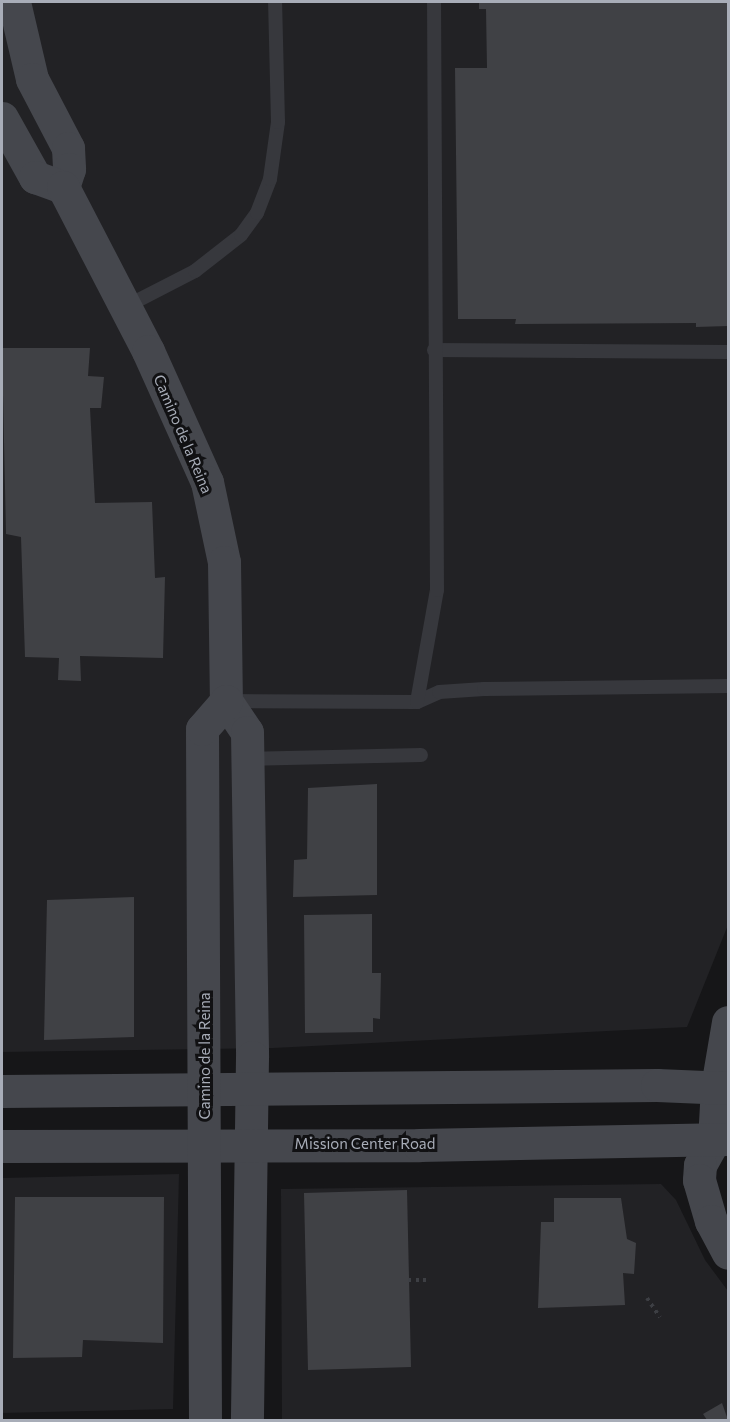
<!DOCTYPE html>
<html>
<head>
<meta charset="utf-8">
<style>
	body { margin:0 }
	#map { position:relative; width:730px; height:1422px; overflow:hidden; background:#161618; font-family:Commissioner,sans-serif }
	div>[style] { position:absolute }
	.built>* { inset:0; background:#222225 }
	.building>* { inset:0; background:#404145 }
	.path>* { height:4px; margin-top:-2px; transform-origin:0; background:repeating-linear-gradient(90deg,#3d3f44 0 3px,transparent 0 7.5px) }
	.lane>* { height:14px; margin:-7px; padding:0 7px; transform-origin:7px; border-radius:7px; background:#37383d }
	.secondary>* { height:33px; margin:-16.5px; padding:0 16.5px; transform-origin:16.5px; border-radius:16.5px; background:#45474d }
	span { translate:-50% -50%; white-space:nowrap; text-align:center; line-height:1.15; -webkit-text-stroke:6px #111113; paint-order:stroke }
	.street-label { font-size:15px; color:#a8adb8 }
	.frame { position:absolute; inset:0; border:3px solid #a8adb8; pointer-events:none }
</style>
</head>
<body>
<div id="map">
	<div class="built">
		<div style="clip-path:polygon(2px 2px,728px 2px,728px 925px,687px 1027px,273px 1048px,2px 1052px)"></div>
		<div style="clip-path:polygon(179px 1174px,173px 1409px,2px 1413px,2px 1178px)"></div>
		<div style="clip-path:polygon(661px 1184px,676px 1200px,705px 1260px,728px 1291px,728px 1420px,282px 1420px,281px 1189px)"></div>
	</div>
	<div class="building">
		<div style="clip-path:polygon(479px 2px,728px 2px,728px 326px,696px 327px,696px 323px,515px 324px,516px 319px,458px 319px,455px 68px,487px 68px,486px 9px,479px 9px)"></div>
		<div style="clip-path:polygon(2px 348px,90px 348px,88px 376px,104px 377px,101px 408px,90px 408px,95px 503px,152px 502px,155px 578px,165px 577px,163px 658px,80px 656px,81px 681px,58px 680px,59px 658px,25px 657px,21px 537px,6px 534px)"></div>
		<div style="clip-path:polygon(377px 784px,377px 895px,293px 897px,294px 860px,307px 859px,308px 788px)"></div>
		<div style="clip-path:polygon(134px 897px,134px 1037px,44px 1040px,47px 900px)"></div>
		<div style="clip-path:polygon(372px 914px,372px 973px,381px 973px,380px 1019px,373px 1018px,373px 1032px,305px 1033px,304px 915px)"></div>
		<div style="clip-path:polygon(407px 1190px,411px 1367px,308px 1370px,304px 1193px)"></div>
		<div style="clip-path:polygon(15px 1197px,164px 1197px,163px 1343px,83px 1340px,82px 1357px,13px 1358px)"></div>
		<div style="clip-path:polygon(554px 1198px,621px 1198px,627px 1239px,636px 1243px,634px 1274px,623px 1273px,625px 1305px,538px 1308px,541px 1222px,554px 1222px)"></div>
		<div style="clip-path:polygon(722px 1403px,728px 1420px,707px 1420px,703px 1414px)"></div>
	</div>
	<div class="path">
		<div style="left:408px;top:1280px;width:20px"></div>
		<div style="left:647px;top:1298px;width:23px;rotate:56deg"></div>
	</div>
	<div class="lane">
		<div style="left:125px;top:307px;width:79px;rotate:-27.2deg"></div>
		<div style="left:195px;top:271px;width:58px;rotate:-38deg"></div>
		<div style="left:241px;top:235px;width:27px;rotate:-54deg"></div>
		<div style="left:257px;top:213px;width:36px;rotate:-69deg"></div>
		<div style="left:270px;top:179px;width:58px;rotate:-82deg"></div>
		<div style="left:278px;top:122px;width:120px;rotate:-91.4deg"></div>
		<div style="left:434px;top:350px;width:294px;rotate:0.4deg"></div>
		<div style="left:229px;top:701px;width:188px;rotate:0.3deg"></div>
		<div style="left:417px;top:702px;width:24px;rotate:-24deg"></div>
		<div style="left:439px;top:692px;width:45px;rotate:-3.8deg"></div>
		<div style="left:484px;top:689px;width:244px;rotate:-0.7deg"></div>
		<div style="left:417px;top:702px;width:114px;rotate:-79.9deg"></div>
		<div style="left:437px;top:590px;width:588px;rotate:-90.29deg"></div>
		<div style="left:247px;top:759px;width:174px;rotate:-1.3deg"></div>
	</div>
	<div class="secondary">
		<div style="left:14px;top:2px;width:79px;rotate:76.8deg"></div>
		<div style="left:32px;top:79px;width:78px;rotate:62.4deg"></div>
		<div style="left:68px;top:148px;width:21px;rotate:87deg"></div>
		<div style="left:69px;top:169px;width:19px;rotate:108deg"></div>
		<div style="left:2px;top:118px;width:68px;rotate:60.8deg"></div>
		<div style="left:35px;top:177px;width:30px;rotate:20deg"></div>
		<div style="left:63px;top:187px;width:185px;rotate:62.6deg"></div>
		<div style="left:148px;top:351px;width:144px;rotate:65.8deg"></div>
		<div style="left:207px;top:482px;width:82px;rotate:78deg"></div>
		<div style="left:224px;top:562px;width:139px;rotate:89.2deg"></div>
		<div style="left:226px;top:701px;width:37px;rotate:56deg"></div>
		<div style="left:247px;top:732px;width:325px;rotate:89.1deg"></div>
		<div style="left:252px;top:1057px;width:363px;rotate:90.8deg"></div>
		<div style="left:728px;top:1022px;width:66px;rotate:99.6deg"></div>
		<div style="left:717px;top:1087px;width:53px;rotate:93.2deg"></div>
		<div style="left:714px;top:1140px;width:29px;rotate:119deg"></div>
		<div style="left:700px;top:1165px;width:15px;rotate:94deg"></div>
		<div style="left:699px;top:1180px;width:43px;rotate:73.7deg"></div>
		<div style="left:711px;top:1221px;width:36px;rotate:62deg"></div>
		<div style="left:2px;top:1091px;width:655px;rotate:-0.52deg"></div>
		<div style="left:657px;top:1085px;width:71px;rotate:2.4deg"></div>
		<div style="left:2px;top:1146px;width:417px;rotate:-0.1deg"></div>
		<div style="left:419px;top:1145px;width:309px;rotate:-1.1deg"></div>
		<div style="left:205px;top:1420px;width:691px;rotate:-90.25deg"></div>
		<div style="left:202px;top:729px;width:37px;rotate:-49deg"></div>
	</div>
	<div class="street-label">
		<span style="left:183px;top:434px;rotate:67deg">Camino de la Reina</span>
		<span style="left:205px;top:1056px;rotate:-90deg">Camino de la Reina</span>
		<span style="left:365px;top:1144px">Mission Center Road</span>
	</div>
	<div class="frame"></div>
</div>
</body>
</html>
